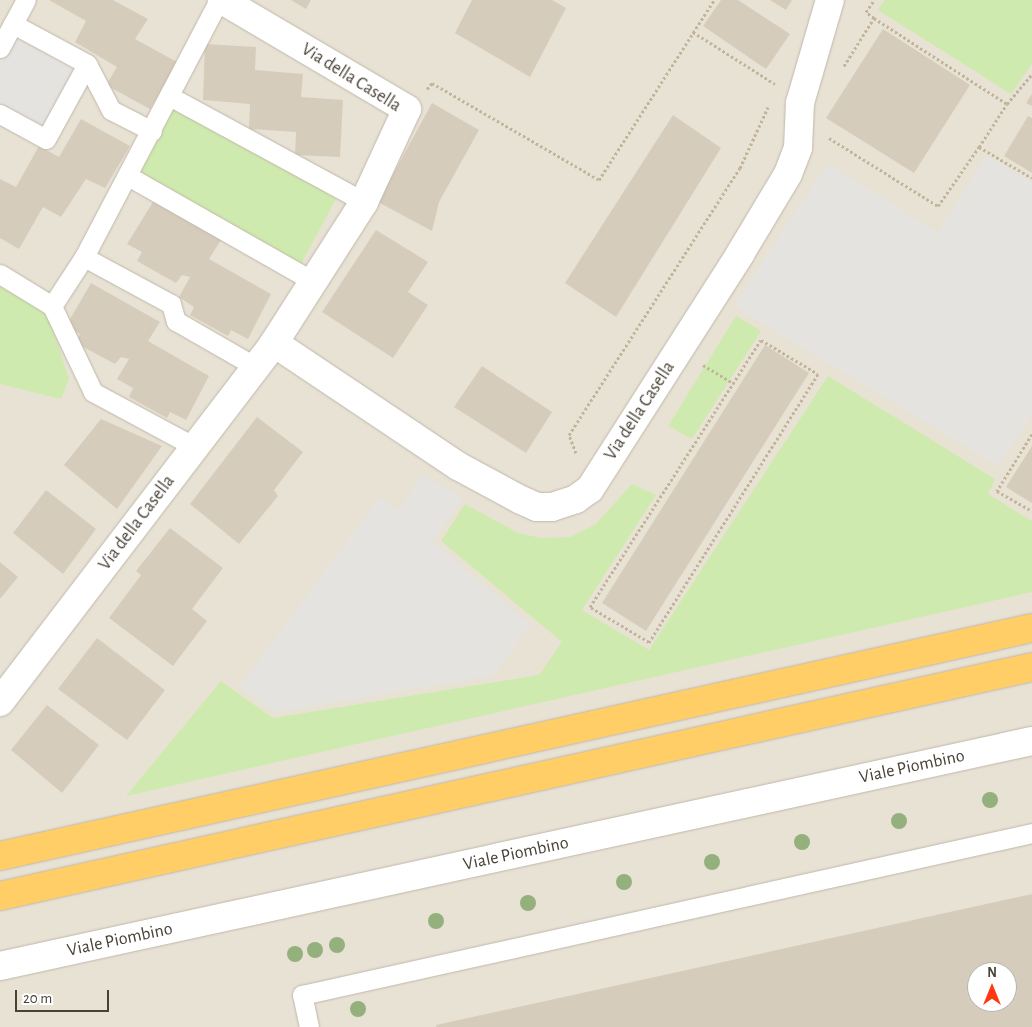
<!DOCTYPE html>
<html>
<head>
<meta charset="utf-8">
<style>
	body { margin:0 }
	#map { position:relative; width:1032px; height:1027px; overflow:hidden; background:#f4f0e7; font-family:"Alegreya Sans",sans-serif }
	div>[style] { position:absolute }
	.residential>* { inset:0; background:#e8e2d5 }
	.green>* { inset:0; background:#cfeaae }
	.parking>* { inset:0; background:#e5e3df }
	.building>* { inset:0; background:#d6ccbc }
	.path>* { height:3px; margin-top:-1.5px; transform-origin:0; background:repeating-linear-gradient(90deg,#c2b49a 0 2.5px,transparent 0 5px) }
	.roads { filter:drop-shadow(0 0 1px #c0b8a9) drop-shadow(0 0 1px #c0b8a9) }
	.lane>* { height:19px; margin:-9.5px; padding:0 9.5px; transform-origin:9.5px; border-radius:9.5px; background:#fff }
	.street>* { height:28px; margin:-14px; padding:0 14px; transform-origin:14px; border-radius:14px; background:#fff }
	.highway>* { height:28px; margin:-14px; padding:0 14px; transform-origin:14px; border-radius:14px; background:#ffce67 }
	.trees>* { width:16px; height:16px; margin:-8px; border-radius:50%; background:#94b07d }
	span { translate:-50% -50%; white-space:nowrap; text-align:center; line-height:1.15; -webkit-text-stroke:4px #fff; paint-order:stroke }
	.street-label { font-size:18px; color:#484136 }
	.north { position:absolute; left:967px; top:962px; width:50px; height:50px; box-sizing:border-box; background:#fff; border:1px solid #b6b3af; border-radius:50%; rotate:0deg; font-size:14px; font-weight:700; line-height:20px; text-align:center; color:#484136 }
	.north::after { content:''; display:block; margin:auto; width:18px; height:22px; background:#ff3913; clip-path:polygon(50% 0,100% 100%,50% 72%,0 100%) }
	.scale { position:absolute; left:15px; top:990px; width:94px; height:22px; box-sizing:border-box; border:2px solid #484136; border-top:0; padding-left:6px; font-size:15px; line-height:18px; white-space:nowrap; color:#484136; -webkit-text-stroke:4px #fff; paint-order:stroke }
</style>
</head>
<body>
<div id="map">
	<div class="residential">
		<div style="clip-path:polygon(evenodd,0 0,1032px 0,1032px 1027px,0 1027px,0 0,977px 972px,1007px 972px,1007px 1002px,977px 1002px,977px 972px)"></div>
	</div>
	<div class="green">
		<div style="clip-path:polygon(885px 0,1032px 0,1032px 64px,1011px 94px,878px 10px)"></div>
		<div style="clip-path:polygon(174px 107px,337px 197px,300px 266px,138px 174px)"></div>
		<div style="clip-path:polygon(0 280px,46px 308px,69px 379px,61px 399px,0 384px)"></div>
		<div style="clip-path:polygon(736px 316px,761px 331px,692px 439px,668px 426px)"></div>
		<div style="clip-path:polygon(828px 376px,995px 479px,988px 494px,1032px 521px,1032px 592px,126px 796px,221px 681px,273px 718px,539px 675px,562px 642px,441px 541px,465px 504px,518px 533px,541px 538px,570px 537px,596px 524px,632px 484px,656px 495px,582px 610px,649px 650px)"></div>
	</div>
	<div class="parking">
		<div style="clip-path:polygon(16px 33px,79px 69px,42px 132px,0 108px,0 61px)"></div>
		<div style="clip-path:polygon(986px 155px,1032px 182px,1032px 414px,998px 466px,734px 306px,828px 164px,938px 233px)"></div>
		<div style="clip-path:polygon(422px 475px,463px 498px,432px 541px,530px 625px,494px 675px,275px 712px,239px 687px,380px 497px,398px 511px)"></div>
	</div>
	<div class="building">
		<div style="clip-path:polygon(49px 0,113px 0,148px 19px,135px 39px,177px 62px,150px 109px,106px 85px,117px 67px,75px 42px,86px 21px)"></div>
		<div style="clip-path:polygon(291px 0,311px 0,306px 9px)"></div>
		<div style="clip-path:polygon(472px 0,552px 0,566px 8px,530px 77px,455px 33px)"></div>
		<div style="clip-path:polygon(721px 0,738px 0,790px 34px,766px 69px,703px 26px)"></div>
		<div style="clip-path:polygon(770px 0,792px 0,786px 10px)"></div>
		<div style="clip-path:polygon(883px 29px,970px 85px,914px 173px,826px 118px)"></div>
		<div style="clip-path:polygon(205px 44px,256px 47px,255px 70px,303px 74px,301px 97px,343px 100px,340px 157px,295px 155px,296px 132px,249px 129px,250px 104px,203px 100px)"></div>
		<div style="clip-path:polygon(1032px 94px,1032px 106px,1026px 103px)"></div>
		<div style="clip-path:polygon(432px 103px,479px 130px,439px 202px,432px 231px,378px 202px)"></div>
		<div style="clip-path:polygon(673px 115px,721px 148px,616px 317px,565px 283px)"></div>
		<div style="clip-path:polygon(1028px 116px,1032px 118px,1032px 173px,1004px 156px)"></div>
		<div style="clip-path:polygon(81px 119px,130px 146px,105px 188px,86px 179px,61px 217px,43px 207px,19px 249px,0 238px,0 179px,16px 187px,39px 146px,59px 157px)"></div>
		<div style="clip-path:polygon(153px 202px,221px 240px,209px 259px,271px 294px,248px 339px,231px 330px,228px 336px,190px 315px,194px 307px,179px 297px,190px 277px,182px 275px,176px 283px,137px 261px,142px 252px,127px 244px)"></div>
		<div style="clip-path:polygon(376px 230px,428px 262px,408px 292px,428px 305px,393px 358px,322px 312px)"></div>
		<div style="clip-path:polygon(91px 283px,160px 322px,148px 341px,209px 376px,186px 420px,170px 412px,167px 418px,129px 397px,133px 388px,117px 379px,129px 359px,121px 357px,115px 364px,76px 343px,80px 334px,66px 326px)"></div>
		<div style="clip-path:polygon(765px 345px,809px 373px,646px 631px,602px 603px)"></div>
		<div style="clip-path:polygon(482px 366px,552px 412px,526px 453px,454px 407px)"></div>
		<div style="clip-path:polygon(257px 417px,303px 452px,274px 490px,278px 496px,239px 544px,190px 504px)"></div>
		<div style="clip-path:polygon(101px 419px,162px 446px,117px 509px,64px 465px)"></div>
		<div style="clip-path:polygon(1032px 446px,1032px 503px,1006px 487px)"></div>
		<div style="clip-path:polygon(46px 490px,96px 529px,63px 574px,13px 533px)"></div>
		<div style="clip-path:polygon(170px 528px,223px 568px,192px 609px,207px 621px,173px 666px,109px 618px,141px 575px,136px 571px)"></div>
		<div style="clip-path:polygon(0 562px,18px 577px,0 599px)"></div>
		<div style="clip-path:polygon(97px 638px,165px 690px,127px 740px,58px 689px)"></div>
		<div style="clip-path:polygon(47px 705px,99px 745px,62px 793px,11px 750px)"></div>
		<div style="clip-path:polygon(evenodd,1032px 894px,1032px 1027px,436px 1027px,436px 1025px,1032px 894px,977px 972px,1007px 972px,1007px 1002px,977px 1002px,977px 972px)"></div>
	</div>
	<div class="path">
		<div style="left:874px;top:18px;width:158px;rotate:32.9deg"></div>
		<div style="left:1007px;top:104px;width:39px;rotate:-50deg"></div>
		<div style="left:693px;top:32px;width:97px;rotate:32.4deg"></div>
		<div style="left:844px;top:66px;width:57px;rotate:-58deg"></div>
		<div style="left:874px;top:18px;width:10px;rotate:-143deg"></div>
		<div style="left:866px;top:12px;width:14px;rotate:-56deg"></div>
		<div style="left:427px;top:89px;width:8px;rotate:-50deg"></div>
		<div style="left:432px;top:83px;width:193px;rotate:30.1deg"></div>
		<div style="left:599px;top:180px;width:214px;rotate:-57.4deg"></div>
		<div style="left:829px;top:138px;width:128px;rotate:32deg"></div>
		<div style="left:938px;top:206px;width:72px;rotate:-55.2deg"></div>
		<div style="left:979px;top:147px;width:61px;rotate:30.3deg"></div>
		<div style="left:979px;top:147px;width:51px;rotate:-56.9deg"></div>
		<div style="left:761px;top:340px;width:66px;rotate:30.8deg"></div>
		<div style="left:818px;top:374px;width:317px;rotate:122.2deg"></div>
		<div style="left:649px;top:642px;width:69px;rotate:-149.3deg"></div>
		<div style="left:590px;top:607px;width:317px;rotate:-57.4deg"></div>
		<div style="left:703px;top:365px;width:35px;rotate:31deg"></div>
		<div style="left:1032px;top:434px;width:67px;rotate:121.6deg"></div>
		<div style="left:997px;top:491px;width:40px;rotate:29.7deg"></div>
		<div style="left:576px;top:453px;width:19px;rotate:-111deg"></div>
		<div style="left:569px;top:435px;width:317px;rotate:-57.4deg"></div>
		<div style="left:740px;top:168px;width:67px;rotate:-65.3deg"></div>
	</div>
	<div class="roads">
		<div class="lane">
			<div style="left:13px;top:24px;width:27px;rotate:-62deg"></div>
			<div style="left:0;top:48px;width:27px;rotate:-62deg"></div>
			<div style="left:13px;top:24px;width:84px;rotate:28.4deg"></div>
			<div style="left:87px;top:64px;width:52px;rotate:62.4deg"></div>
			<div style="left:111px;top:110px;width:46px;rotate:27.1deg"></div>
			<div style="left:171px;top:97px;width:220px;rotate:28.5deg"></div>
			<div style="left:0;top:114px;width:52px;rotate:28.5deg"></div>
			<div style="left:46px;top:139px;width:85px;rotate:-61.3deg"></div>
			<div style="left:128px;top:176px;width:213px;rotate:29.6deg"></div>
			<div style="left:84px;top:257px;width:99px;rotate:28.4deg"></div>
			<div style="left:171px;top:304px;width:18px;rotate:74deg"></div>
			<div style="left:176px;top:321px;width:92px;rotate:29.9deg"></div>
			<div style="left:0;top:274px;width:61px;rotate:31.6deg"></div>
			<div style="left:195px;top:447px;width:116px;rotate:-151.7deg"></div>
			<div style="left:93px;top:392px;width:95px;rotate:-115.5deg"></div>
			<div style="left:52px;top:306px;width:59px;rotate:-56.9deg"></div>
			<div style="left:84px;top:257px;width:290px;rotate:-62.3deg"></div>
			<div style="left:309px;top:1027px;width:33px;rotate:-102deg"></div>
			<div style="left:302px;top:995px;width:748px;rotate:-12.51deg"></div>
		</div>
		<div class="street">
			<div style="left:274px;top:343px;width:221px;rotate:33.8deg"></div>
			<div style="left:458px;top:466px;width:72px;rotate:28.4deg"></div>
			<div style="left:521px;top:500px;width:17px;rotate:24deg"></div>
			<div style="left:537px;top:507px;width:15px"></div>
			<div style="left:552px;top:507px;width:25px;rotate:-18deg"></div>
			<div style="left:576px;top:499px;width:17px;rotate:-36deg"></div>
			<div style="left:590px;top:489px;width:279px;rotate:-57.4deg"></div>
			<div style="left:740px;top:254px;width:93px;rotate:-59deg"></div>
			<div style="left:788px;top:174px;width:28px;rotate:-69deg"></div>
			<div style="left:798px;top:148px;width:45px;rotate:-87.5deg"></div>
			<div style="left:800px;top:103px;width:107px;rotate:-73.8deg"></div>
			<div style="left:0;top:702px;width:452px;rotate:-52.6deg"></div>
			<div style="left:274px;top:343px;width:167px;rotate:-57.4deg"></div>
			<div style="left:364px;top:202px;width:102px;rotate:-65.2deg"></div>
			<div style="left:407px;top:109px;width:215px;rotate:-149.5deg"></div>
			<div style="left:0;top:966px;width:1056px;rotate:-12.3deg"></div>
		</div>
		<div class="highway">
			<div style="left:0;top:856px;width:1057px;rotate:-12.46deg"></div>
			<div style="left:0;top:896px;width:1057px;rotate:-12.51deg"></div>
		</div>
	</div>
	<div class="trees">
		<div style="left:990px;top:800px"></div>
		<div style="left:899px;top:821px"></div>
		<div style="left:802px;top:842px"></div>
		<div style="left:712px;top:862px"></div>
		<div style="left:624px;top:882px"></div>
		<div style="left:528px;top:903px"></div>
		<div style="left:436px;top:921px"></div>
		<div style="left:337px;top:945px"></div>
		<div style="left:315px;top:950px"></div>
		<div style="left:295px;top:954px"></div>
		<div style="left:358px;top:1009px"></div>
	</div>
	<div class="street-label">
		<span style="left:351px;top:78px;rotate:32deg">Via della Casella</span>
		<span style="left:640px;top:411px;rotate:-57deg">Via della Casella</span>
		<span style="left:137px;top:523px;rotate:-53deg">Via della Casella</span>
		<span style="left:912px;top:767px;rotate:-12deg">Viale Piombino</span>
		<span style="left:516px;top:854px;rotate:-12deg">Viale Piombino</span>
		<span style="left:120px;top:940px;rotate:-12deg">Viale Piombino</span>
	</div>
	<div class="north">N</div>
	<div class="scale">20 m</div>
</div>
</body>
</html>
